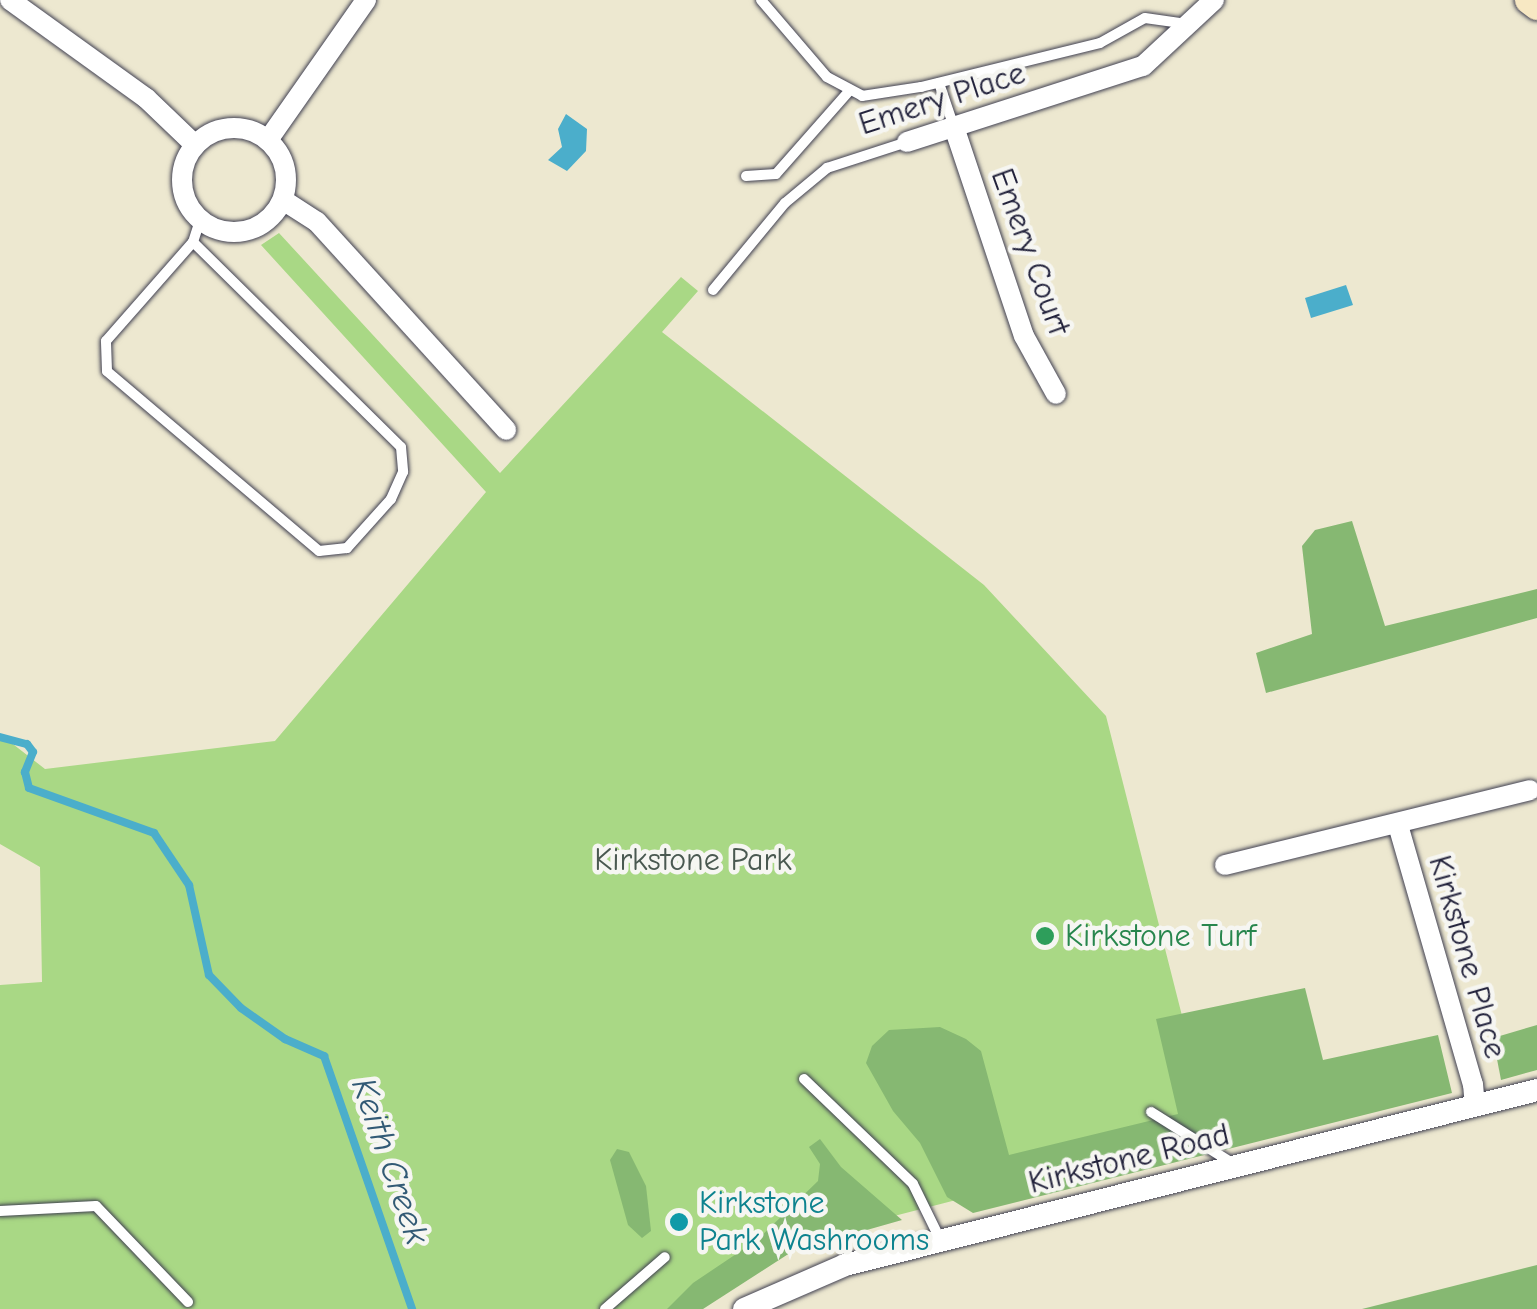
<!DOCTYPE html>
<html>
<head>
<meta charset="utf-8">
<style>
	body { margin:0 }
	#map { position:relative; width:1537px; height:1309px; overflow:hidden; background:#ede8d0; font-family:"Comic Neue",sans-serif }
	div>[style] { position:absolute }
	.green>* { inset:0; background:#a9d885 }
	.forest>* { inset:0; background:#86b872 }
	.water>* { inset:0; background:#4baecb }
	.stream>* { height:8px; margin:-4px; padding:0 4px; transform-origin:4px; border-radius:4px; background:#4baecb }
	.roads { filter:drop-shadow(0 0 2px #404051) drop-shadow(0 0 2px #404051) }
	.service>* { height:10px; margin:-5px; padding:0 5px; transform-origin:5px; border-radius:5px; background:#fff }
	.minor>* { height:20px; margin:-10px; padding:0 10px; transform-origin:10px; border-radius:10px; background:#fff }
	.minor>.ring { margin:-10px; padding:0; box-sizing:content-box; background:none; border:20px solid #fff; border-radius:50% }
	.tertiary>* { height:22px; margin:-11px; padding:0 11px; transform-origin:11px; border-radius:11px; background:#fff }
	.secondary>* { height:28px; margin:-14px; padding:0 14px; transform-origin:14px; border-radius:14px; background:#f7e8c3 }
	.dots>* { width:28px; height:28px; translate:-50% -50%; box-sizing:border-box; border:5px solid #f6f6f2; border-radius:50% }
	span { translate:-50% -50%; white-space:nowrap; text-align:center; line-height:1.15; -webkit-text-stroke:9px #f6f6f2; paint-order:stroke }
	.street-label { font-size:32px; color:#22223b }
	.park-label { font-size:32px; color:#4a5951 }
	.leisure-label { font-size:32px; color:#27864d }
	.left { translate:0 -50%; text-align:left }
	.culture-label { font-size:32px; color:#0d838f }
	.water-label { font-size:35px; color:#325a75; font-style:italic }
</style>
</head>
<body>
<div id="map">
	<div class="green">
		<div style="clip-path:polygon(279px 233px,500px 473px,681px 277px,698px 291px,662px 332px,984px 585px,1106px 716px,1212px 1134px,809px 1238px,676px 1309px,0 1309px,0 985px,42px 982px,40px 867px,0 844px,0 734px,45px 769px,275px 741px,486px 492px,261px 245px)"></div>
	</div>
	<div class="forest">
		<div style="clip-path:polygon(1352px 521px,1385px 626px,1537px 589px,1537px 618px,1266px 693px,1256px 653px,1312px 634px,1302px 546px,1315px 530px)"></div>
		<div style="clip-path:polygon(1305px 988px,1323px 1060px,1438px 1035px,1452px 1093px,973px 1213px,947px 1197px,920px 1143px,893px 1111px,866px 1063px,872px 1046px,889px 1030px,940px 1027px,966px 1039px,981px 1051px,1009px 1155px,1178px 1114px,1156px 1019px)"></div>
		<div style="clip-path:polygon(1537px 1025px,1537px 1070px,1501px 1080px,1493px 1038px)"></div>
		<div style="clip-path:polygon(820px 1139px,841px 1167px,902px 1220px,793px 1251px,703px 1309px,667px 1309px,693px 1283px,757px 1240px,818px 1181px,820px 1164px,809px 1147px)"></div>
		<div style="clip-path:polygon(617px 1149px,629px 1152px,646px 1186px,651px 1231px,642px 1238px,628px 1225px,610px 1160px)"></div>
		<div style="clip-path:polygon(1537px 1265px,1537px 1309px,1362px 1309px)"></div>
	</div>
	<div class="water">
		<div style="clip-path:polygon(566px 114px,587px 129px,586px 151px,567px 171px,548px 160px,562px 147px,558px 129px)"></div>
		<div style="clip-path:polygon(1346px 285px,1353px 305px,1311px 318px,1305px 298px)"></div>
	</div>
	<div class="stream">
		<div style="left:0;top:737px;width:28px;rotate:15deg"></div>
		<div style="left:27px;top:744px;width:10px;rotate:53deg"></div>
		<div style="left:33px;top:752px;width:22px;rotate:112deg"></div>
		<div style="left:25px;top:772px;width:16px;rotate:76deg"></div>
		<div style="left:29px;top:788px;width:133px;rotate:19.8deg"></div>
		<div style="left:154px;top:833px;width:63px;rotate:56.1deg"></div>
		<div style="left:189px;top:885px;width:92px;rotate:77.5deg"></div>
		<div style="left:209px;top:975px;width:46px;rotate:45.9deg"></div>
		<div style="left:241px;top:1008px;width:54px;rotate:35.2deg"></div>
		<div style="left:285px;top:1039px;width:43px;rotate:23.6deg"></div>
		<div style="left:324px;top:1056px;width:268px;rotate:70.8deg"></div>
	</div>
	<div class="roads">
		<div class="service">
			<div style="left:761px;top:0;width:101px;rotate:49.4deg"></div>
			<div style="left:827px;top:77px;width:40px;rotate:28deg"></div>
			<div style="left:862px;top:96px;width:60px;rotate:-8.7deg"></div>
			<div style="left:921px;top:87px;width:184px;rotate:-13.8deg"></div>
			<div style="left:1100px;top:43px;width:51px;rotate:-29.1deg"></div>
			<div style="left:1145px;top:18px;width:42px;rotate:8.1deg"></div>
			<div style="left:939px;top:83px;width:46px;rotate:71.2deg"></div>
			<div style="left:746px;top:176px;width:30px;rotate:-4deg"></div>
			<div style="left:776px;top:174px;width:112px;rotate:-48.6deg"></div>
			<div style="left:193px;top:242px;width:292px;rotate:44.6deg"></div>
			<div style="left:401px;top:447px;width:25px;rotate:85deg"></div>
			<div style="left:403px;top:472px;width:30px;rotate:114deg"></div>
			<div style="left:391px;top:499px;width:66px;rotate:131.9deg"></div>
			<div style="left:347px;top:548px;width:28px;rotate:174deg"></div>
			<div style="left:319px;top:551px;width:278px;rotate:-139.7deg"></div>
			<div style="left:107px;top:371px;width:30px;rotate:-92deg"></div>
			<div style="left:106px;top:341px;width:132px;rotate:-48.7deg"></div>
			<div style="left:193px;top:242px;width:23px;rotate:-72deg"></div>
			<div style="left:713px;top:290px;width:113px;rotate:-50.4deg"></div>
			<div style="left:785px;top:203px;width:55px;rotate:-39.8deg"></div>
			<div style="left:827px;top:168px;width:84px;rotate:-18deg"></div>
			<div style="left:804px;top:1079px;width:151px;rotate:43.9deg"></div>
			<div style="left:913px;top:1184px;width:61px;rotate:63.9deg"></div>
			<div style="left:1151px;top:1112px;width:96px;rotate:32.2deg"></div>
			<div style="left:0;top:1211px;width:96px;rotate:-3deg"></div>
			<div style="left:96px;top:1206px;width:133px;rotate:46.2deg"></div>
			<div style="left:605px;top:1309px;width:79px;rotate:-40.9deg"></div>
		</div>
		<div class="minor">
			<div style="left:10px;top:0;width:168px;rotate:35.8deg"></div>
			<div style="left:146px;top:98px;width:68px;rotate:43.8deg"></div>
			<div style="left:954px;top:127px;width:220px;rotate:71.5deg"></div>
			<div style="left:1024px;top:336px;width:66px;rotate:61.1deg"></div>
			<div class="ring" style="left:182px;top:128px;width:84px;height:84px"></div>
			<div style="left:268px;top:140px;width:171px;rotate:-55deg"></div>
			<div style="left:907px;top:142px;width:248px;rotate:-17.9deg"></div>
			<div style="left:1143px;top:66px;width:97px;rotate:-42.9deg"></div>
			<div style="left:283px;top:200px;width:40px;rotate:32.9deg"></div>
			<div style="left:317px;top:222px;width:281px;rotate:47.7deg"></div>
			<div style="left:1398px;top:825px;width:270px;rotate:73.9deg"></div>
			<div style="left:1473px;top:1084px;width:22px;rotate:85deg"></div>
			<div style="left:1225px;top:865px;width:314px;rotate:-13.8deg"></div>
		</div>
		<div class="tertiary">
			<div style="left:744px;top:1309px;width:110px;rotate:-23.5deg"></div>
			<div style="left:845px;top:1265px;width:714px;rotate:-14.19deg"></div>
		</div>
		<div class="secondary">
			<div style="left:1529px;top:0;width:10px;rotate:37deg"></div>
		</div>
	</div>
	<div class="dots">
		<div style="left:1045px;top:936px;background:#2e9e5b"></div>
		<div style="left:679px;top:1222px;background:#0f9aa8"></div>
	</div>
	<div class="street-label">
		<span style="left:942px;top:99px;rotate:-18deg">Emery Place</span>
		<span style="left:1030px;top:252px;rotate:70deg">Emery Court</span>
		<span style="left:1467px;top:957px;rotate:74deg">Kirkstone Place</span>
		<span style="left:1129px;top:1159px;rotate:-14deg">Kirkstone Road</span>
	</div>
	<div class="park-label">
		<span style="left:693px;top:860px">Kirkstone Park</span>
	</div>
	<div class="leisure-label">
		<span class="left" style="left:1065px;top:936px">Kirkstone Turf</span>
	</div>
	<div class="culture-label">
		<span class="left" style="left:699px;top:1222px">Kirkstone<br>Park Washrooms</span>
	</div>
	<div class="water-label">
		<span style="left:390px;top:1161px;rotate:71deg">Keith Creek</span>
	</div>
</div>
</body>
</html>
